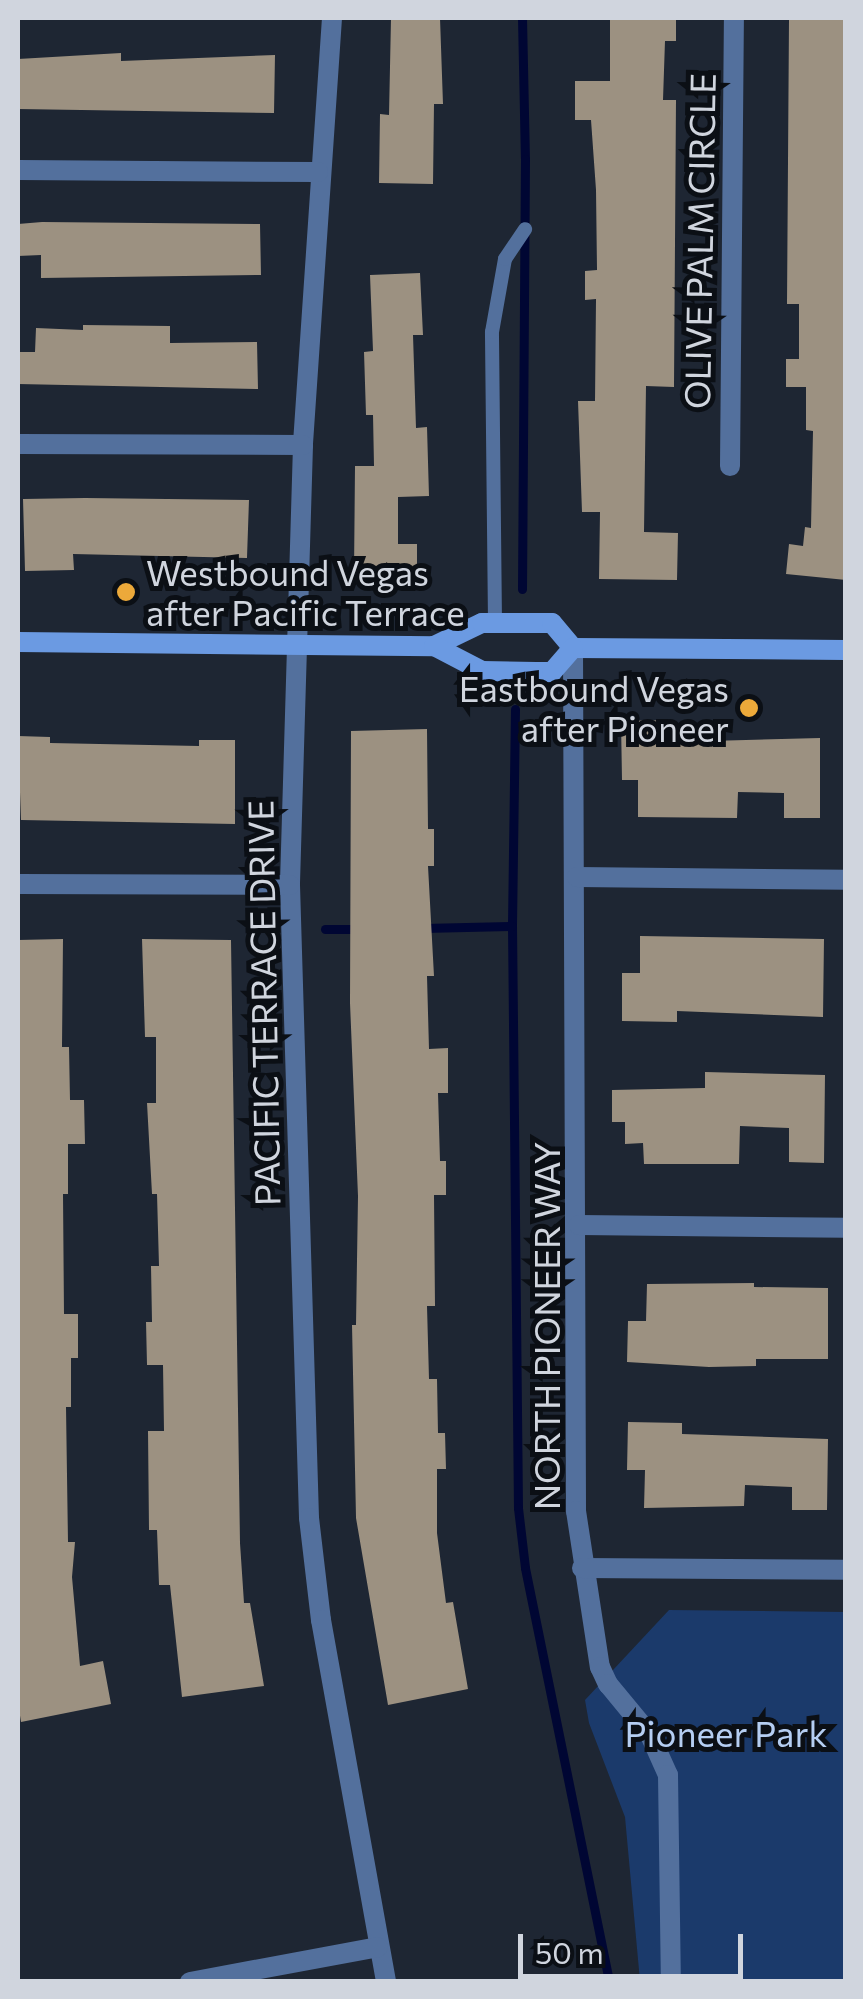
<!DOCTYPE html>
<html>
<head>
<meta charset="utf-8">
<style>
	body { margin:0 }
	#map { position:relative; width:863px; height:1999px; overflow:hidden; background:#1e2633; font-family:Commissioner,sans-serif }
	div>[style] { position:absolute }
	.green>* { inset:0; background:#1b3a6b }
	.stream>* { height:9px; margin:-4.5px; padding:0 4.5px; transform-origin:4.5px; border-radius:4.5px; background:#000633 }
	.building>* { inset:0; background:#9c9181 }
	.service>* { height:14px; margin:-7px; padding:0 7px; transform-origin:7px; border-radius:7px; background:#53709d }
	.minor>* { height:20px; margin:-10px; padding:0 10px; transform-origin:10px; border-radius:10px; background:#53709d }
	.secondary>* { height:20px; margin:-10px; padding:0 10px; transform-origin:10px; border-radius:10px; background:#6b9ae2 }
	.dots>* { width:28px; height:28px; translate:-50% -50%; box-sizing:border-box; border:5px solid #0b0f15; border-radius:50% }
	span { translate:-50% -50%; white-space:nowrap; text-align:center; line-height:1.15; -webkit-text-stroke:10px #0b0f15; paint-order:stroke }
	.street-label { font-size:35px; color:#d0d5de }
	.poi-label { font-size:35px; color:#d0d5de }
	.left { translate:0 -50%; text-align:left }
	.right { translate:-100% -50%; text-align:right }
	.park-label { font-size:35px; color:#b5cef2 }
	.frame { position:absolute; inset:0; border:20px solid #d0d5de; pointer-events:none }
	.scale { position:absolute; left:518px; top:1934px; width:225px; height:45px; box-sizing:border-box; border:5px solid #d0d5de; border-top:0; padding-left:12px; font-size:30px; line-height:35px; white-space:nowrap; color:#d0d5de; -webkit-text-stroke:8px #0b0f15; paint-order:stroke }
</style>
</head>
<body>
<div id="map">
	<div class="green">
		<div style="clip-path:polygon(669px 1610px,845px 1612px,845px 1981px,640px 1981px,625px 1817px,589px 1723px,585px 1700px)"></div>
	</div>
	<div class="stream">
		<div style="left:522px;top:18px;width:141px;rotate:88.8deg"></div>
		<div style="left:525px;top:159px;width:430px;rotate:90.4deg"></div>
		<div style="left:515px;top:709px;width:217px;rotate:90.8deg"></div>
		<div style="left:512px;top:926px;width:582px;rotate:89.41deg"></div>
		<div style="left:518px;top:1508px;width:60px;rotate:83.3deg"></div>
		<div style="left:525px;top:1568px;width:422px;rotate:78.5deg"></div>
		<div style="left:423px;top:928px;width:89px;rotate:-1.3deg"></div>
		<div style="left:325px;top:929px;width:33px"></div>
	</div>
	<div class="building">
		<div style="clip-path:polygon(391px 18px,440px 18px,443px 104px,434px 104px,433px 184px,379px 183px,380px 114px,389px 115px)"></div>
		<div style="clip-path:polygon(610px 18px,676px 18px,676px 41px,665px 41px,663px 100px,676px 100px,674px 387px,646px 386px,644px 532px,678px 533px,677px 580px,599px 579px,600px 512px,582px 512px,578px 401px,595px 401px,596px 299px,585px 300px,585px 271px,597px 270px,596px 190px,591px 120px,575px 120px,575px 81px,610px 81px)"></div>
		<div style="clip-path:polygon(789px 18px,846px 18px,846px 580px,786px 574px,789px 544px,803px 546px,805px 527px,811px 528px,813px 431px,806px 430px,806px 387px,786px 387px,786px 359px,799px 359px,799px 304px,787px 304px)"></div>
		<div style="clip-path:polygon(121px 53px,121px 61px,275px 55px,274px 113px,18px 109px,18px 59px)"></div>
		<div style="clip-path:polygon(42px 222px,260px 224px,261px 275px,41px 278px,41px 255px,18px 256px,18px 224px)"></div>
		<div style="clip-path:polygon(420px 273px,423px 335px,413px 335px,416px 428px,427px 427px,429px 496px,398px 497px,398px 544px,417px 544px,417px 574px,354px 573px,355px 466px,374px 466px,373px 415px,366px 415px,364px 352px,373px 351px,370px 275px)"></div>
		<div style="clip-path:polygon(83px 325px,170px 326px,170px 343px,257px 342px,258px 389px,18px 384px,18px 352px,35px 352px,36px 328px,83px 330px)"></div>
		<div style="clip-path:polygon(85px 498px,249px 500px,247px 558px,73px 554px,74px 570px,25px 571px,23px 499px)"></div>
		<div style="clip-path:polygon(673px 720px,673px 742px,820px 738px,820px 818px,784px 818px,784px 793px,738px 792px,737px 818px,638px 817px,638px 780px,622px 780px,621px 721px)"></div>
		<div style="clip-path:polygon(427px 729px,428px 829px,434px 829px,434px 866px,428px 866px,434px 976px,427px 976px,429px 1049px,448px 1048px,448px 1093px,438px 1093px,440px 1161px,446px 1161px,446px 1195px,434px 1195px,435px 1306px,427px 1306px,429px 1379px,437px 1379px,438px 1433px,445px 1433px,446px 1469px,437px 1469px,437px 1533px,446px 1603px,453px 1602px,468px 1689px,388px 1705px,356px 1518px,352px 1325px,356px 1325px,358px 1196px,350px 1003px,351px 731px)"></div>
		<div style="clip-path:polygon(18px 736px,50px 737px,50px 743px,199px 746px,199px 740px,235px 740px,235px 824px,21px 820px)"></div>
		<div style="clip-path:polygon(640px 936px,824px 939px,823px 1017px,677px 1011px,677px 1022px,622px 1021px,622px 973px,640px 973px)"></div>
		<div style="clip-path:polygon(63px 939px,62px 1047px,69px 1047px,70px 1100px,84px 1100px,85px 1144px,68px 1144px,68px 1194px,63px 1194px,64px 1314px,78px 1314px,78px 1358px,71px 1358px,71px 1407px,66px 1407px,68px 1542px,75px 1542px,72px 1577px,80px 1666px,103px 1661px,111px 1704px,21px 1722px,18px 1703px,18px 940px)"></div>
		<div style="clip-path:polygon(142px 939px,231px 940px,240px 1543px,244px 1603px,250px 1603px,264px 1686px,182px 1697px,170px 1585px,159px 1585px,157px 1530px,149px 1530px,148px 1431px,164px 1431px,163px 1365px,147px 1365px,146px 1322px,152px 1322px,151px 1266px,159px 1266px,157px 1194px,152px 1194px,147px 1103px,156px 1103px,156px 1037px,145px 1037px)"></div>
		<div style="clip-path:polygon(705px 1072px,825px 1075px,824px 1163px,789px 1162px,789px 1128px,740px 1126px,739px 1164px,644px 1164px,643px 1143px,625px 1144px,625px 1122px,612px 1122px,612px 1090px,705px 1088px)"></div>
		<div style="clip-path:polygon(754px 1283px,754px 1287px,828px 1288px,828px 1359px,756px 1359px,756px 1366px,709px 1367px,627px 1362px,628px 1321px,646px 1321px,647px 1284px)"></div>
		<div style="clip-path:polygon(628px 1422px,682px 1423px,682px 1434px,828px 1439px,827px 1510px,792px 1510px,792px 1487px,745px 1485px,744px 1506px,644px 1508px,645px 1470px,627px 1470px)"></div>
	</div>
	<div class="service">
		<div style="left:495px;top:623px;width:291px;rotate:-90.6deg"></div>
		<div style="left:492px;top:332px;width:74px;rotate:-79.9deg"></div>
		<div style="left:505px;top:259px;width:36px;rotate:-56deg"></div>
	</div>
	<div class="minor">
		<div style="left:332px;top:18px;width:428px;rotate:93.9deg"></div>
		<div style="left:303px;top:445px;width:440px;rotate:91.7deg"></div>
		<div style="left:290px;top:885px;width:633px;rotate:88.28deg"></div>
		<div style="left:309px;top:1518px;width:103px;rotate:83.3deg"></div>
		<div style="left:321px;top:1620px;width:368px;rotate:79.8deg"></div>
		<div style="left:18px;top:170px;width:300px;rotate:0.4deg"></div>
		<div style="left:18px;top:444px;width:285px;rotate:0.2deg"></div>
		<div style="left:730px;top:466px;width:448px;rotate:-89.5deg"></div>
		<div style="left:573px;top:648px;width:863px;rotate:89.8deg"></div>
		<div style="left:576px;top:1511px;width:158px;rotate:81.3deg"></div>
		<div style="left:600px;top:1667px;width:19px;rotate:65deg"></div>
		<div style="left:608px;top:1684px;width:66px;rotate:50.5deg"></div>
		<div style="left:650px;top:1735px;width:44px;rotate:65.8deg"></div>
		<div style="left:668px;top:1775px;width:207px;rotate:89.2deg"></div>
		<div style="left:577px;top:877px;width:269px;rotate:0.6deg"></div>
		<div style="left:18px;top:884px;width:272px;rotate:0.2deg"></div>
		<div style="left:579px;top:1225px;width:267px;rotate:0.6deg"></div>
		<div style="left:582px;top:1568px;width:264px;rotate:0.4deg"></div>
		<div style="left:190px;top:1982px;width:191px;rotate:-10.5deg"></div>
	</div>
	<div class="secondary">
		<div style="left:18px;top:642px;width:416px;rotate:0.6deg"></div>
		<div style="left:434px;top:646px;width:53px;rotate:-25.6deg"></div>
		<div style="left:482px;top:623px;width:70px"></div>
		<div style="left:552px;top:623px;width:33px;rotate:50deg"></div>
		<div style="left:573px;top:648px;width:273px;rotate:0.4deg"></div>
		<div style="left:434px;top:646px;width:54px;rotate:27.5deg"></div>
		<div style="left:482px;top:671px;width:54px;rotate:1.1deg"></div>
		<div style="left:536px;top:672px;width:16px"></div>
		<div style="left:552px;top:672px;width:32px;rotate:-49deg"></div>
	</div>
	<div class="dots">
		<div style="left:126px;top:592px;background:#eca93a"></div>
		<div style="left:749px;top:708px;background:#eca93a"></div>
	</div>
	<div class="street-label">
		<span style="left:699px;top:241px;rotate:-89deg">OLIVE PALM CIRCLE</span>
		<span style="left:263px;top:1003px;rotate:-91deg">PACIFIC TERRACE DRIVE</span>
		<span style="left:546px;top:1326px;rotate:-90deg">NORTH PIONEER WAY</span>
	</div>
	<div class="poi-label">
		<span class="left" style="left:146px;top:592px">Westbound Vegas<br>after Pacific Terrace</span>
		<span class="right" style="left:729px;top:708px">Eastbound Vegas<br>after Pioneer</span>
	</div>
	<div class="park-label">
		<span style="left:726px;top:1733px">Pioneer Park</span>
	</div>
	<div class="frame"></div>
	<div class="scale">50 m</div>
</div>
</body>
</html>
